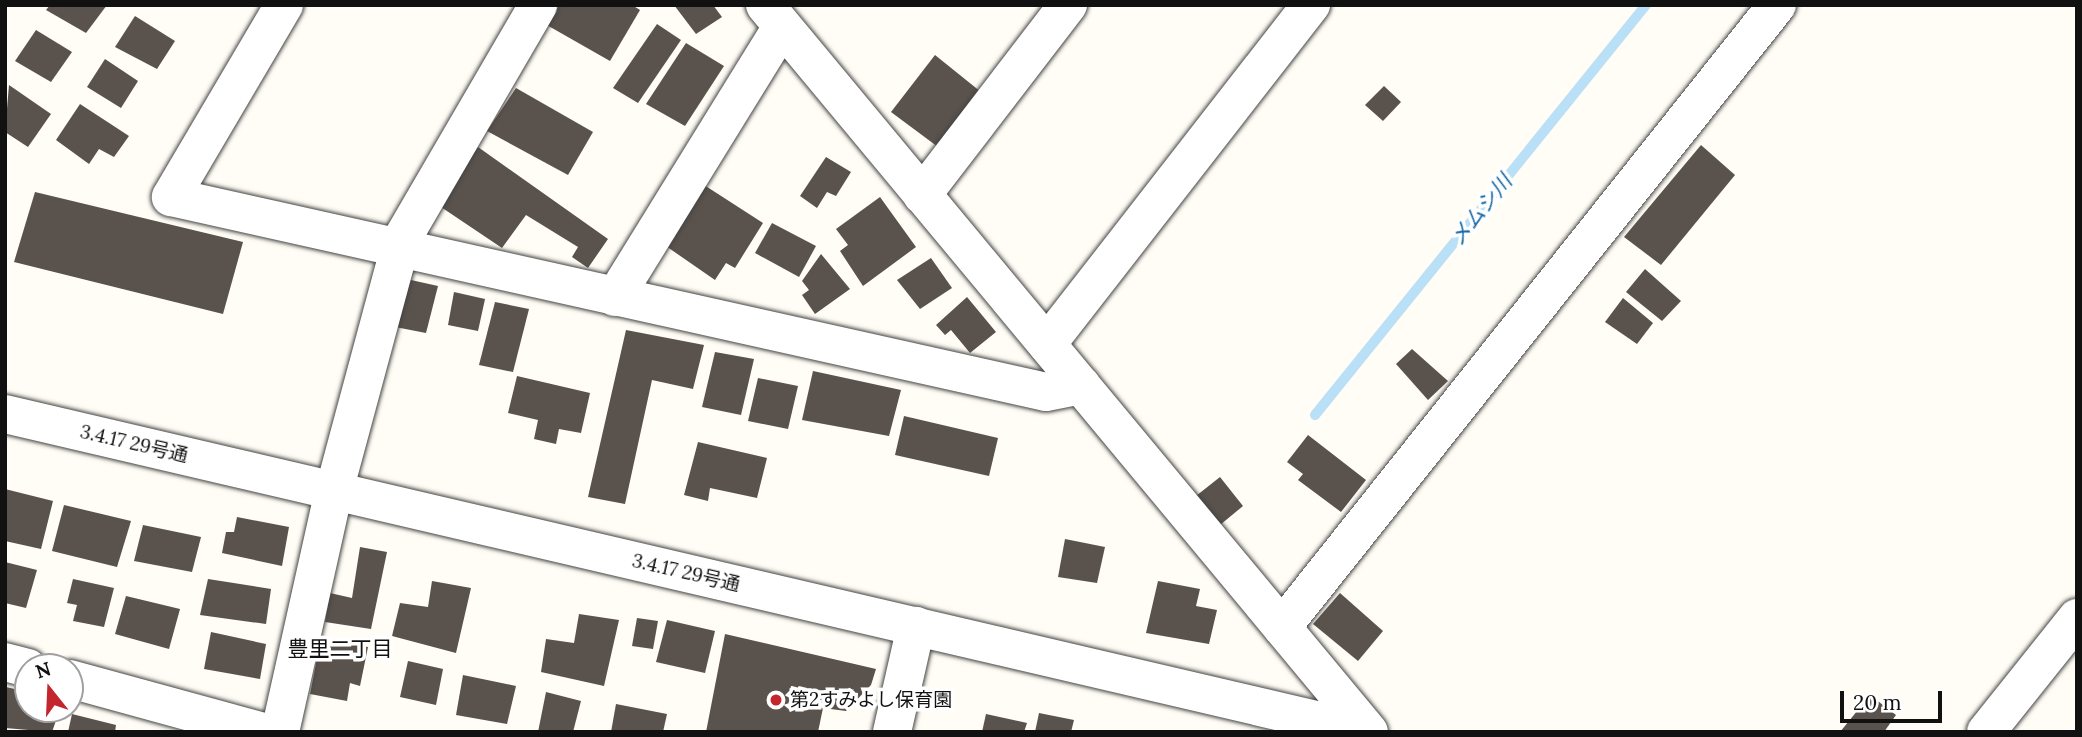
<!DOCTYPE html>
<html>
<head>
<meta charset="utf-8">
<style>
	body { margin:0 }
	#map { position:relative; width:2082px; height:737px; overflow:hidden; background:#fffdf5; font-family:Lora,"Noto Sans JP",serif }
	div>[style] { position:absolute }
	.stream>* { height:10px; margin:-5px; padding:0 5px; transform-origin:5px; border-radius:5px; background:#b9e0f7 }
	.building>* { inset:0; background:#5a524d }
	.roads { filter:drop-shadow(0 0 2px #444) drop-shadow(0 0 2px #444) }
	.minor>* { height:38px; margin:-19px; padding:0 19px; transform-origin:19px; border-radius:19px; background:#fff }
	.dots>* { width:19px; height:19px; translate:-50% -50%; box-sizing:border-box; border:4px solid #fff; border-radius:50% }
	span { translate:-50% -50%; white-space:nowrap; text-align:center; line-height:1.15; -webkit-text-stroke:7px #fff; paint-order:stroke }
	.street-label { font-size:19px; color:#111 }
	.poi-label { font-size:19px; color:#111 }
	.left { translate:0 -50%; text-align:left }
	.water-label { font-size:21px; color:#1768a6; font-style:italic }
	.neighbourhood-label { font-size:21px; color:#111 }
	.frame { position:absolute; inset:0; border:7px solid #111; pointer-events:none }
	.north { position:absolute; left:14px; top:653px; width:70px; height:70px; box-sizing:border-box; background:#fff; border:2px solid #a0a0a0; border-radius:50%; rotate:342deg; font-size:19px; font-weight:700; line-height:28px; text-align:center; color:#111 }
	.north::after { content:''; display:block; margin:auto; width:24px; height:32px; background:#c4262e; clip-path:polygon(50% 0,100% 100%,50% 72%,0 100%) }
	.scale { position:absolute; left:1840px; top:691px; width:102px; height:32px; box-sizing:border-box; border:4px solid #111; border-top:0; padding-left:9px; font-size:21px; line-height:24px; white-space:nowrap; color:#111; -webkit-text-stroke:5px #fff; paint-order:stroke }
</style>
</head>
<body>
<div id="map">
	<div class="stream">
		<div style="left:1315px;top:415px;width:527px;rotate:-51.09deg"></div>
	</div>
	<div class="building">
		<div style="clip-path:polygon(50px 5px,107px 5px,86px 33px,46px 10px)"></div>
		<div style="clip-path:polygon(557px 5px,632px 5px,640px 10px,610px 61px,545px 24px)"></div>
		<div style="clip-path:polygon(674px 5px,713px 5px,722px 17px,696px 34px)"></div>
		<div style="clip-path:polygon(135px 16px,175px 41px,157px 69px,115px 47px)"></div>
		<div style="clip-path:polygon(657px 24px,681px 40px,638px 103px,613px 88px)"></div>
		<div style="clip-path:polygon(36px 30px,72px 52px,51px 82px,15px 61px)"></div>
		<div style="clip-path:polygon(686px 43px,724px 66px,685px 126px,646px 104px)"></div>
		<div style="clip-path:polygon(935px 55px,981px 92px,938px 147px,891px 112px)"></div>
		<div style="clip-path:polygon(105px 59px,138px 81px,121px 108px,87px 87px)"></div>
		<div style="clip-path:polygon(9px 85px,51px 114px,28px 147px,5px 132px)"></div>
		<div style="clip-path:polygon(1384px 86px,1401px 102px,1383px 121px,1365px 105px)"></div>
		<div style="clip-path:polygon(516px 88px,593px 132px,568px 175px,487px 131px)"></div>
		<div style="clip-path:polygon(80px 104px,129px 136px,114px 157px,99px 149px,89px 164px,56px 140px)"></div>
		<div style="clip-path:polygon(1701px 145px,1735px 175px,1661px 265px,1624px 237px)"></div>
		<div style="clip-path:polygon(478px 147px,608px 239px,588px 268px,572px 257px,578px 247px,526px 215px,502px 248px,438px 205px)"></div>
		<div style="clip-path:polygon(826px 157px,851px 172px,836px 196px,827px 192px,817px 208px,800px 196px)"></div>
		<div style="clip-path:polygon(701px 183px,763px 223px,735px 268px,726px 263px,715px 280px,663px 244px)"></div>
		<div style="clip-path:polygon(35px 192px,243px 242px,223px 314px,14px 262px)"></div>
		<div style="clip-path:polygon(880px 197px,916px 247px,863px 286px,840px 251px,848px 245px,836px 229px)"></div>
		<div style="clip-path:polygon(772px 223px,816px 246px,799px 277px,755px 253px)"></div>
		<div style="clip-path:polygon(821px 254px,850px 289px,815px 314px,802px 295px,809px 290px,802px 281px)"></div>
		<div style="clip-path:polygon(931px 258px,952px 288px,920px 309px,897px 280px)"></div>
		<div style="clip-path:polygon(1645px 269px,1681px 301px,1662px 321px,1626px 292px)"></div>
		<div style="clip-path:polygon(402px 278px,438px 286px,426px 333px,390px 326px)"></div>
		<div style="clip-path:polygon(454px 292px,485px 299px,478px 331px,448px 325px)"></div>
		<div style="clip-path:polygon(967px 297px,996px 332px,970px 353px,951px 330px,945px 335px,936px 325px)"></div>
		<div style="clip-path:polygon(1623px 298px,1653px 323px,1637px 344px,1605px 322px)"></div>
		<div style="clip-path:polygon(495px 302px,529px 309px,513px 372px,479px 365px)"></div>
		<div style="clip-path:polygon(626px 330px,704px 345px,693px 389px,652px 380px,625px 504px,588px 497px)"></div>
		<div style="clip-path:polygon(1412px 349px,1448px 381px,1428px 400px,1396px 364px)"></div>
		<div style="clip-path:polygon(715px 352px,754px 359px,741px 415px,702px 407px)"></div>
		<div style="clip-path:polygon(813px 371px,901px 390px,889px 436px,802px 420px)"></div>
		<div style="clip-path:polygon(517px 376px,590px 393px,581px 433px,559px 429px,556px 444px,534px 439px,538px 420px,508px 413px)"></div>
		<div style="clip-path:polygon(758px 378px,798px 386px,788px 429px,748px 421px)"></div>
		<div style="clip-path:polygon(904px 416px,998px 438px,989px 476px,895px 455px)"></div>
		<div style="clip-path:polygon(1308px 435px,1366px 480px,1341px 512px,1298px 480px,1303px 474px,1287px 462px)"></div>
		<div style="clip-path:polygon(698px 442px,767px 458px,757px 498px,710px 488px,708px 501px,684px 495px)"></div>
		<div style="clip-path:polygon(1220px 477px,1243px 506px,1220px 525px,1196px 496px)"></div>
		<div style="clip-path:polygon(5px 489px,53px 501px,41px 549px,5px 541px)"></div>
		<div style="clip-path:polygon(64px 505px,131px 521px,117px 567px,52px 551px)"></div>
		<div style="clip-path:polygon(237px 517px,289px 527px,282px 566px,222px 553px,226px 532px,234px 532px)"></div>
		<div style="clip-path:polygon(143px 525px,201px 537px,192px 572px,134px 561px)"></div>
		<div style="clip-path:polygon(1065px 539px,1105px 547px,1097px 583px,1058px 577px)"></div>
		<div style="clip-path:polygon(360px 547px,387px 552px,371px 629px,325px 622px,330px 593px,352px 598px)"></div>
		<div style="clip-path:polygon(5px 562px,37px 570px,26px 608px,5px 603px)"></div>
		<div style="clip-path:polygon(73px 579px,114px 588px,104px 627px,73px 621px,77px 605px,67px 603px)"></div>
		<div style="clip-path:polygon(208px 579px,271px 589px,266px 624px,200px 615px)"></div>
		<div style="clip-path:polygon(432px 581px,471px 588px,456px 653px,392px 636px,400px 603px,428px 607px)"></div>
		<div style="clip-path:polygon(1158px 581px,1200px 589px,1196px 606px,1217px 610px,1209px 644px,1146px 633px)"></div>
		<div style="clip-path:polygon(1340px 593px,1383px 631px,1358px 661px,1313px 624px)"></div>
		<div style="clip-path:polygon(126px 596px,180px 609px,169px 649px,115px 634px)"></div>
		<div style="clip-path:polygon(579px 614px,619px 620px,604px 686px,541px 672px,546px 639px,574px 643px)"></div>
		<div style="clip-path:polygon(637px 618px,658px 621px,653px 649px,632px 646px)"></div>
		<div style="clip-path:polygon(667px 620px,715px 631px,705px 673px,656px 662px)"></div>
		<div style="clip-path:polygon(211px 632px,266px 644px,260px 679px,204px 669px)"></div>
		<div style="clip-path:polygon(725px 634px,876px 669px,871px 685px,846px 711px,823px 708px,818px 732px,706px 732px)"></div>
		<div style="clip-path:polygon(321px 638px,368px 647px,360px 686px,350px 683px,347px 701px,310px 694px)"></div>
		<div style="clip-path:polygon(408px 661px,443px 669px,436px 705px,400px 697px)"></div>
		<div style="clip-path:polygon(463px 675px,516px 686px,507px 724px,456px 715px)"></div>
		<div style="clip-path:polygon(6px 687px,28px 692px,28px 709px,60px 709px,52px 732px,5px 728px)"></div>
		<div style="clip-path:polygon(546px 692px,581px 701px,573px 732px,538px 732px)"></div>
		<div style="clip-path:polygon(1870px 695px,1896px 715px,1884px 732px,1840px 732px)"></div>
		<div style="clip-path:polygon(616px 704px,667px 714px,663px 732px,611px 732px)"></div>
		<div style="clip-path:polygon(1039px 713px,1074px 720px,1071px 732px,1035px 732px)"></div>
		<div style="clip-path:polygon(72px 714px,116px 725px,115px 732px,68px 732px)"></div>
		<div style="clip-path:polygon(986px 714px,1027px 723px,1024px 732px,982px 732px)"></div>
	</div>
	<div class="roads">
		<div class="minor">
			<div style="left:284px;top:5px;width:223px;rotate:120.5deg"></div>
			<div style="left:171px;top:197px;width:896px;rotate:12.56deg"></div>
			<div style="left:1046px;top:392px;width:36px;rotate:-11deg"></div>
			<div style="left:765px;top:5px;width:945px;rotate:50.28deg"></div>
			<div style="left:922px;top:195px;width:240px;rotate:-52.5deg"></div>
			<div style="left:615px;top:297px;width:317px;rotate:-58.3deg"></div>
			<div style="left:1047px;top:344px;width:430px;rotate:-52.1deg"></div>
			<div style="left:5px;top:414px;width:1399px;rotate:13.14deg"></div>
			<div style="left:1282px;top:627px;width:795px;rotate:-51.49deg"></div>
			<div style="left:5px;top:662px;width:24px;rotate:15deg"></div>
			<div style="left:70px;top:679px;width:201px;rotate:15.3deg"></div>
			<div style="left:280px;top:732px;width:247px;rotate:-77.4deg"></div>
			<div style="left:334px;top:491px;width:261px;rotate:-74.9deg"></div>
			<div style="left:402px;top:239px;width:271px;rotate:-59.8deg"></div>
			<div style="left:892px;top:732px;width:109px;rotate:-77.2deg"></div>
			<div style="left:1986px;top:732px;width:146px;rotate:-51.4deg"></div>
		</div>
	</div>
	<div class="dots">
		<div style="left:776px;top:700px;background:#c4262e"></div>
	</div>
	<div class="street-label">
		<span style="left:134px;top:444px;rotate:13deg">3.4.17 29号通</span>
		<span style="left:686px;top:573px;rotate:13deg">3.4.17 29号通</span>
	</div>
	<div class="poi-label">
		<span class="left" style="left:790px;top:700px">第2すみよし保育園</span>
	</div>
	<div class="water-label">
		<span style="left:1481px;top:210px;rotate:-51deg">メムシ川</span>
	</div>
	<div class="neighbourhood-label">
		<span style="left:340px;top:649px">豊里二丁目</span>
	</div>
	<div class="frame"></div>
	<div class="north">N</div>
	<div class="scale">20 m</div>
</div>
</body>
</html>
